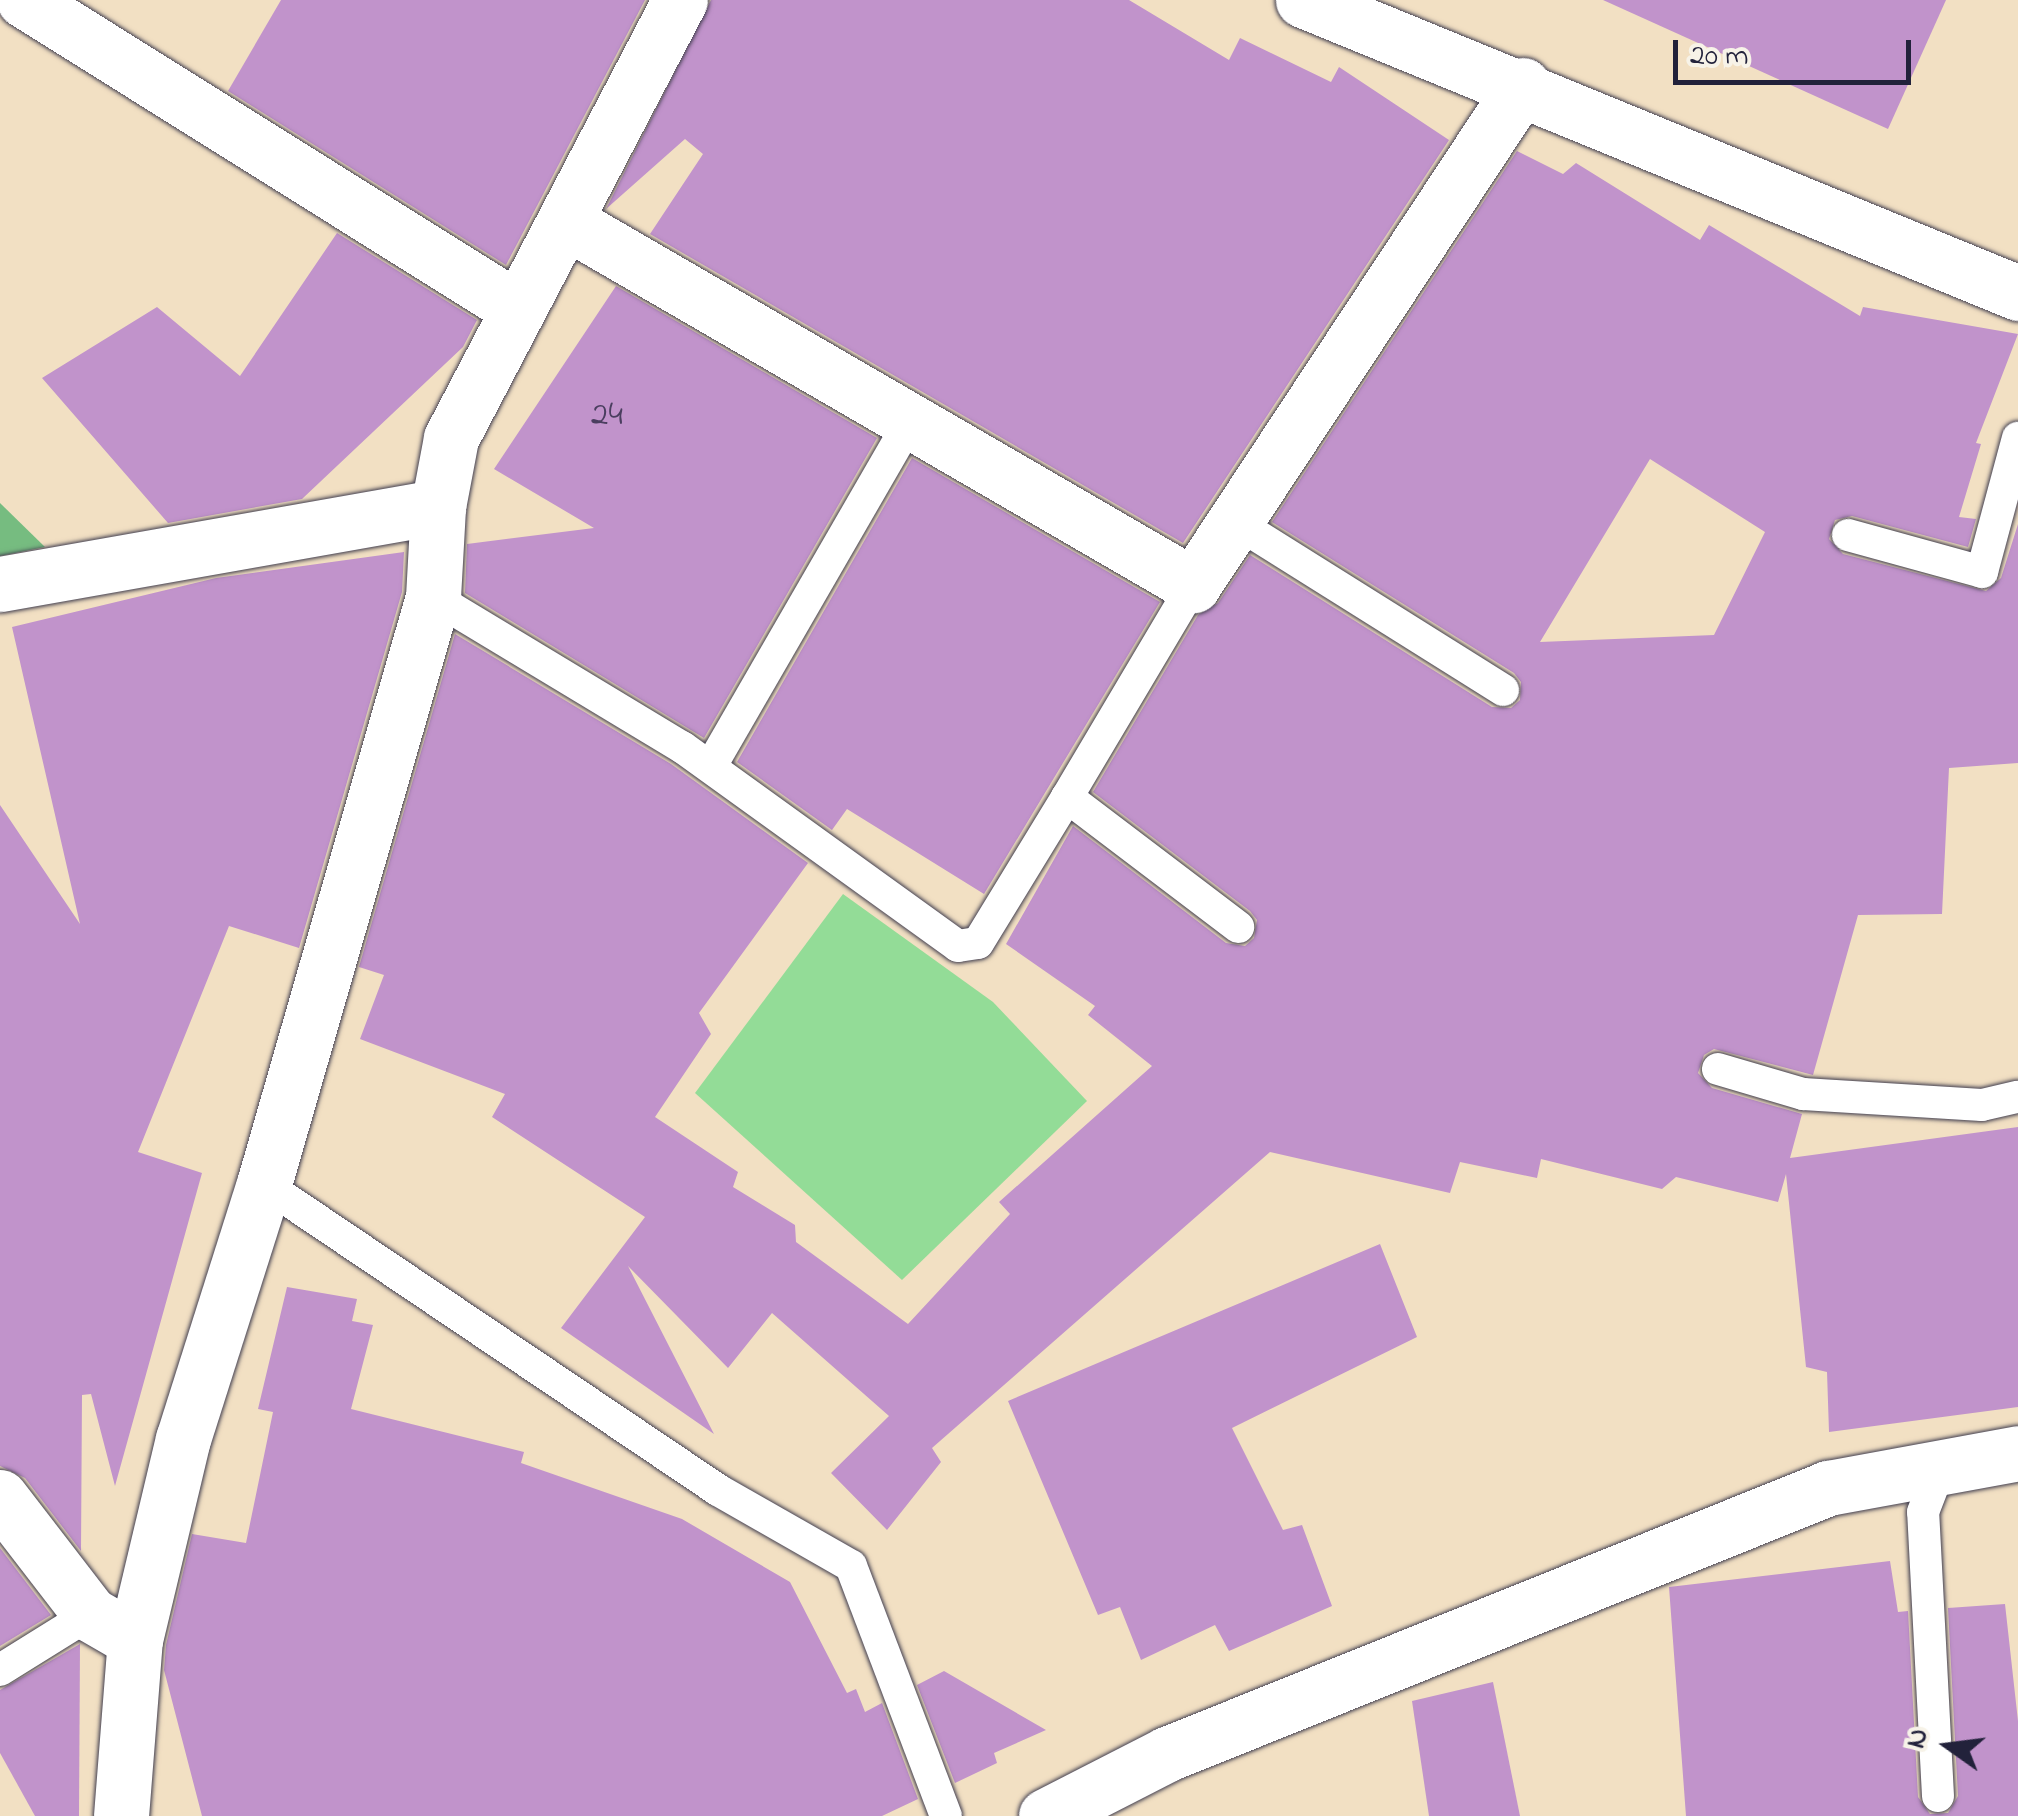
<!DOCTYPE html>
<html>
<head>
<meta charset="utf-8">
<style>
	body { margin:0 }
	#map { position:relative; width:2018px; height:1816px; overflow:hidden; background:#f2e0c3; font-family:"Indie Flower",sans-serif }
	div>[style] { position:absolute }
	.green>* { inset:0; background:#93dc97 }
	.forest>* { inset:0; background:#76bc80 }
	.building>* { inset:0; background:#c193cb }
	.roads { filter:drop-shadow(0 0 2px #413e4f) drop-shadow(0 0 2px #413e4f) }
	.lane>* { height:32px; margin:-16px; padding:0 16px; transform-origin:16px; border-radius:16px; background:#fff }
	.street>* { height:55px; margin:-27.5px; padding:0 27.5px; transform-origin:27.5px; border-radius:27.5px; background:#fff }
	span { translate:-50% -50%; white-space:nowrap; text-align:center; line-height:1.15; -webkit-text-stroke:8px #f7f3e8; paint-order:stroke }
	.number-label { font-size:35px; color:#4a3e5f }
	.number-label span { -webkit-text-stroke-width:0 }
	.north { position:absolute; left:1898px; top:1696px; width:100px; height:100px; -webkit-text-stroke:8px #f7f3e8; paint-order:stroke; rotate:284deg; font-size:28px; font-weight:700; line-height:40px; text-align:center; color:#22223b }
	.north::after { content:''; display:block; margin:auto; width:35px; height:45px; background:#22223b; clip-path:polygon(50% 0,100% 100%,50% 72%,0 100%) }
	.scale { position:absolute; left:1673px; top:40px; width:238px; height:45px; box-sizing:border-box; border:5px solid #22223b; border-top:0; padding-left:12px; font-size:30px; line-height:35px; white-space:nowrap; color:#22223b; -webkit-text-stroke:8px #f7f3e8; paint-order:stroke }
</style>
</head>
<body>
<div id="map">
	<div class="green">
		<div style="clip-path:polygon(843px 894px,993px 1002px,1087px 1101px,902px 1280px,695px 1093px)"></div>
	</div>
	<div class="forest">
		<div style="clip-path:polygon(0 503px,45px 547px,0 556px)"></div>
	</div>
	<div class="building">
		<div style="clip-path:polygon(281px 0,645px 0,506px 265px,228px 91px)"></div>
		<div style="clip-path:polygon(711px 0,1129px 0,1229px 60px,1240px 38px,1331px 82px,1339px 67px,1449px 140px,1183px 543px,650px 234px,703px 154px,685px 139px,606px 209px)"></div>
		<div style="clip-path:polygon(1603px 0,1946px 0,1888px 129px)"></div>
		<div style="clip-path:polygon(evenodd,1517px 151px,1563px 174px,1576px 163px,1700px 240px,1709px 225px,1860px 316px,1863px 307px,2018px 334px,1976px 443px,1981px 444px,1959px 517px,1976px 519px,1968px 547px,1852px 516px,1835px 520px,1829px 539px,1843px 554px,1986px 591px,2001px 578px,2018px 524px,2018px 763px,1949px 768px,1942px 914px,1858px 915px,1813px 1075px,1714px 1049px,1704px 1055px,1698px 1073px,1712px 1088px,1802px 1114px,1790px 1158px,2018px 1127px,2018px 1407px,1829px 1432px,1827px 1372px,1806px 1367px,1786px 1174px,1778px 1202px,1676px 1177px,1662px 1189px,1541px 1159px,1537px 1178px,1460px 1162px,1450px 1193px,1270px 1152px,932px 1448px,941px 1462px,887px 1530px,831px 1473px,889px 1416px,772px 1313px,728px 1368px,628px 1266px,714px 1434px,561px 1328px,645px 1217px,492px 1117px,505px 1094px,360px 1039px,384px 975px,359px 967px,455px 634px,671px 764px,808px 863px,699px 1013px,711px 1034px,655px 1117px,738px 1172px,733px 1187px,795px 1225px,796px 1242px,908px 1324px,1010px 1214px,999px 1202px,1152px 1066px,1088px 1015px,1095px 1006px,1006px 944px,1073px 826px,1226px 943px,1245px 946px,1254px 938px,1257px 920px,1250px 911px,1093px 792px,1198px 615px,1218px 603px,1250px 555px,1492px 707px,1511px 708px,1520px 700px,1521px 682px,1514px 673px,1272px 522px,1517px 151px,1650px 459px,1765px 532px,1714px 635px,1540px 642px,1650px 459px)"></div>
		<div style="clip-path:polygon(337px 233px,477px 320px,463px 347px,302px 499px,168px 523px,42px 378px,157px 307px,240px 376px)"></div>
		<div style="clip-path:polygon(616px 286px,877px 438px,704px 738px,465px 593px,467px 544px,594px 528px,494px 469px)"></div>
		<div style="clip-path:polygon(912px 458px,1160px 602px,984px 894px,847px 809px,832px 830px,737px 762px)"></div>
		<div style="clip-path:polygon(404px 552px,402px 592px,299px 948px,229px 926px,138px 1152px,202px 1173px,115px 1486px,91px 1394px,82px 1395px,81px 1551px,25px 1478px,0 1466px,0 805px,80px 924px,12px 627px,216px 578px)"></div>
		<div style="clip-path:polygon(1380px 1244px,1417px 1337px,1232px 1428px,1283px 1530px,1302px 1525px,1332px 1606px,1229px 1651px,1215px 1625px,1141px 1660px,1120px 1607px,1098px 1615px,1008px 1401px)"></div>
		<div style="clip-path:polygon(287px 1287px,357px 1299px,352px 1321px,373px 1325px,351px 1409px,524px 1452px,521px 1463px,682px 1519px,790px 1582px,847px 1693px,856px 1689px,865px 1712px,882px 1703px,918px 1799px,882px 1816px,202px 1816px,164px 1670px,166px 1645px,192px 1534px,246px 1543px,273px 1412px,258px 1409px)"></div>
		<div style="clip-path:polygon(0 1548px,51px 1615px,0 1646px)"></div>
		<div style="clip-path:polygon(1890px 1561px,1898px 1612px,1908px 1611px,1918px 1797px,1930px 1814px,1948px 1813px,1958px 1796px,1948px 1608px,2005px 1604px,2018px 1721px,2018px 1816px,1686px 1816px,1669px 1587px)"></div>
		<div style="clip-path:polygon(80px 1644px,79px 1816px,35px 1816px,0 1753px,0 1690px)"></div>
		<div style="clip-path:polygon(944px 1671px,1046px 1730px,994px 1753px,997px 1763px,955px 1783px,917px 1685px)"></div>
		<div style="clip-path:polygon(1493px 1682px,1520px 1816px,1429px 1816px,1412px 1701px)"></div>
	</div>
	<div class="roads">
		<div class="lane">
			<div style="left:1232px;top:520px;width:320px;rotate:32.1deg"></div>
			<div style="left:1848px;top:535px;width:139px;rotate:15.4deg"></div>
			<div style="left:1982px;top:572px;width:139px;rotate:-75deg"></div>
			<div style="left:1193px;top:585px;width:247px;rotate:120.7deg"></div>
			<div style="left:1067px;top:797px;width:215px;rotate:37.2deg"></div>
			<div style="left:433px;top:597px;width:291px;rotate:31.1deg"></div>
			<div style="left:682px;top:747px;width:340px;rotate:35.8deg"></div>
			<div style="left:958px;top:946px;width:20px;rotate:-9deg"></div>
			<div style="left:978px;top:943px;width:171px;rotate:-58.6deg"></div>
			<div style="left:711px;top:766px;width:398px;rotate:-60deg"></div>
			<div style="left:1718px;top:1069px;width:89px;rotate:16.4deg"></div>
			<div style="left:1803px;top:1094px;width:179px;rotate:3.5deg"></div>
			<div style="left:1982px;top:1105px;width:37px;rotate:-13deg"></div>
			<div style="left:264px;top:1184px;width:547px;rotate:33.98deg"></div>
			<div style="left:718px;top:1490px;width:153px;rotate:29.7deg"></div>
			<div style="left:851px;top:1566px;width:267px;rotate:69.2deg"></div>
			<div style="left:0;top:1670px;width:106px;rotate:-31.9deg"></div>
			<div style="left:1938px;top:1796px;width:284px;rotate:-93deg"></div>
			<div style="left:1923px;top:1512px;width:47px;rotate:-68.9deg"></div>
		</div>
		<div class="street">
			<div style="left:24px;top:0;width:583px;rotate:32.03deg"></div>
			<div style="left:1303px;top:0;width:773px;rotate:22.28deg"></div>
			<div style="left:565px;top:221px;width:726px;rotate:30.1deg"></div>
			<div style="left:1193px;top:585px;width:599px;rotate:-56.58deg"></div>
			<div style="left:0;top:584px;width:445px;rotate:-10deg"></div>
			<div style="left:0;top:1497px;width:148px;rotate:52.4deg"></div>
			<div style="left:90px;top:1614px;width:52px;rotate:30deg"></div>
			<div style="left:121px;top:1816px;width:177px;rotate:-85.5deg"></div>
			<div style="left:135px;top:1640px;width:207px;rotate:-76.6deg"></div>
			<div style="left:183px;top:1439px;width:268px;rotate:-72.4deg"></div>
			<div style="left:264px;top:1184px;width:611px;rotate:-73.94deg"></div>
			<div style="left:433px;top:597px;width:90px;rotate:-86.8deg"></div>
			<div style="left:438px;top:507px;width:70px;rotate:-79.3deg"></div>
			<div style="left:451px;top:438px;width:494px;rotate:-62.4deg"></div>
			<div style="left:1046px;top:1816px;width:136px;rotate:-27.1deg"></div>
			<div style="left:1167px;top:1754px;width:713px;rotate:-21.92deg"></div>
			<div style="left:1828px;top:1488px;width:193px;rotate:-10.4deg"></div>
		</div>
	</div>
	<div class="number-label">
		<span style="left:607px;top:416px">24</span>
	</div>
	<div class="north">N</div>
	<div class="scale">20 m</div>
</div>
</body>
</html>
